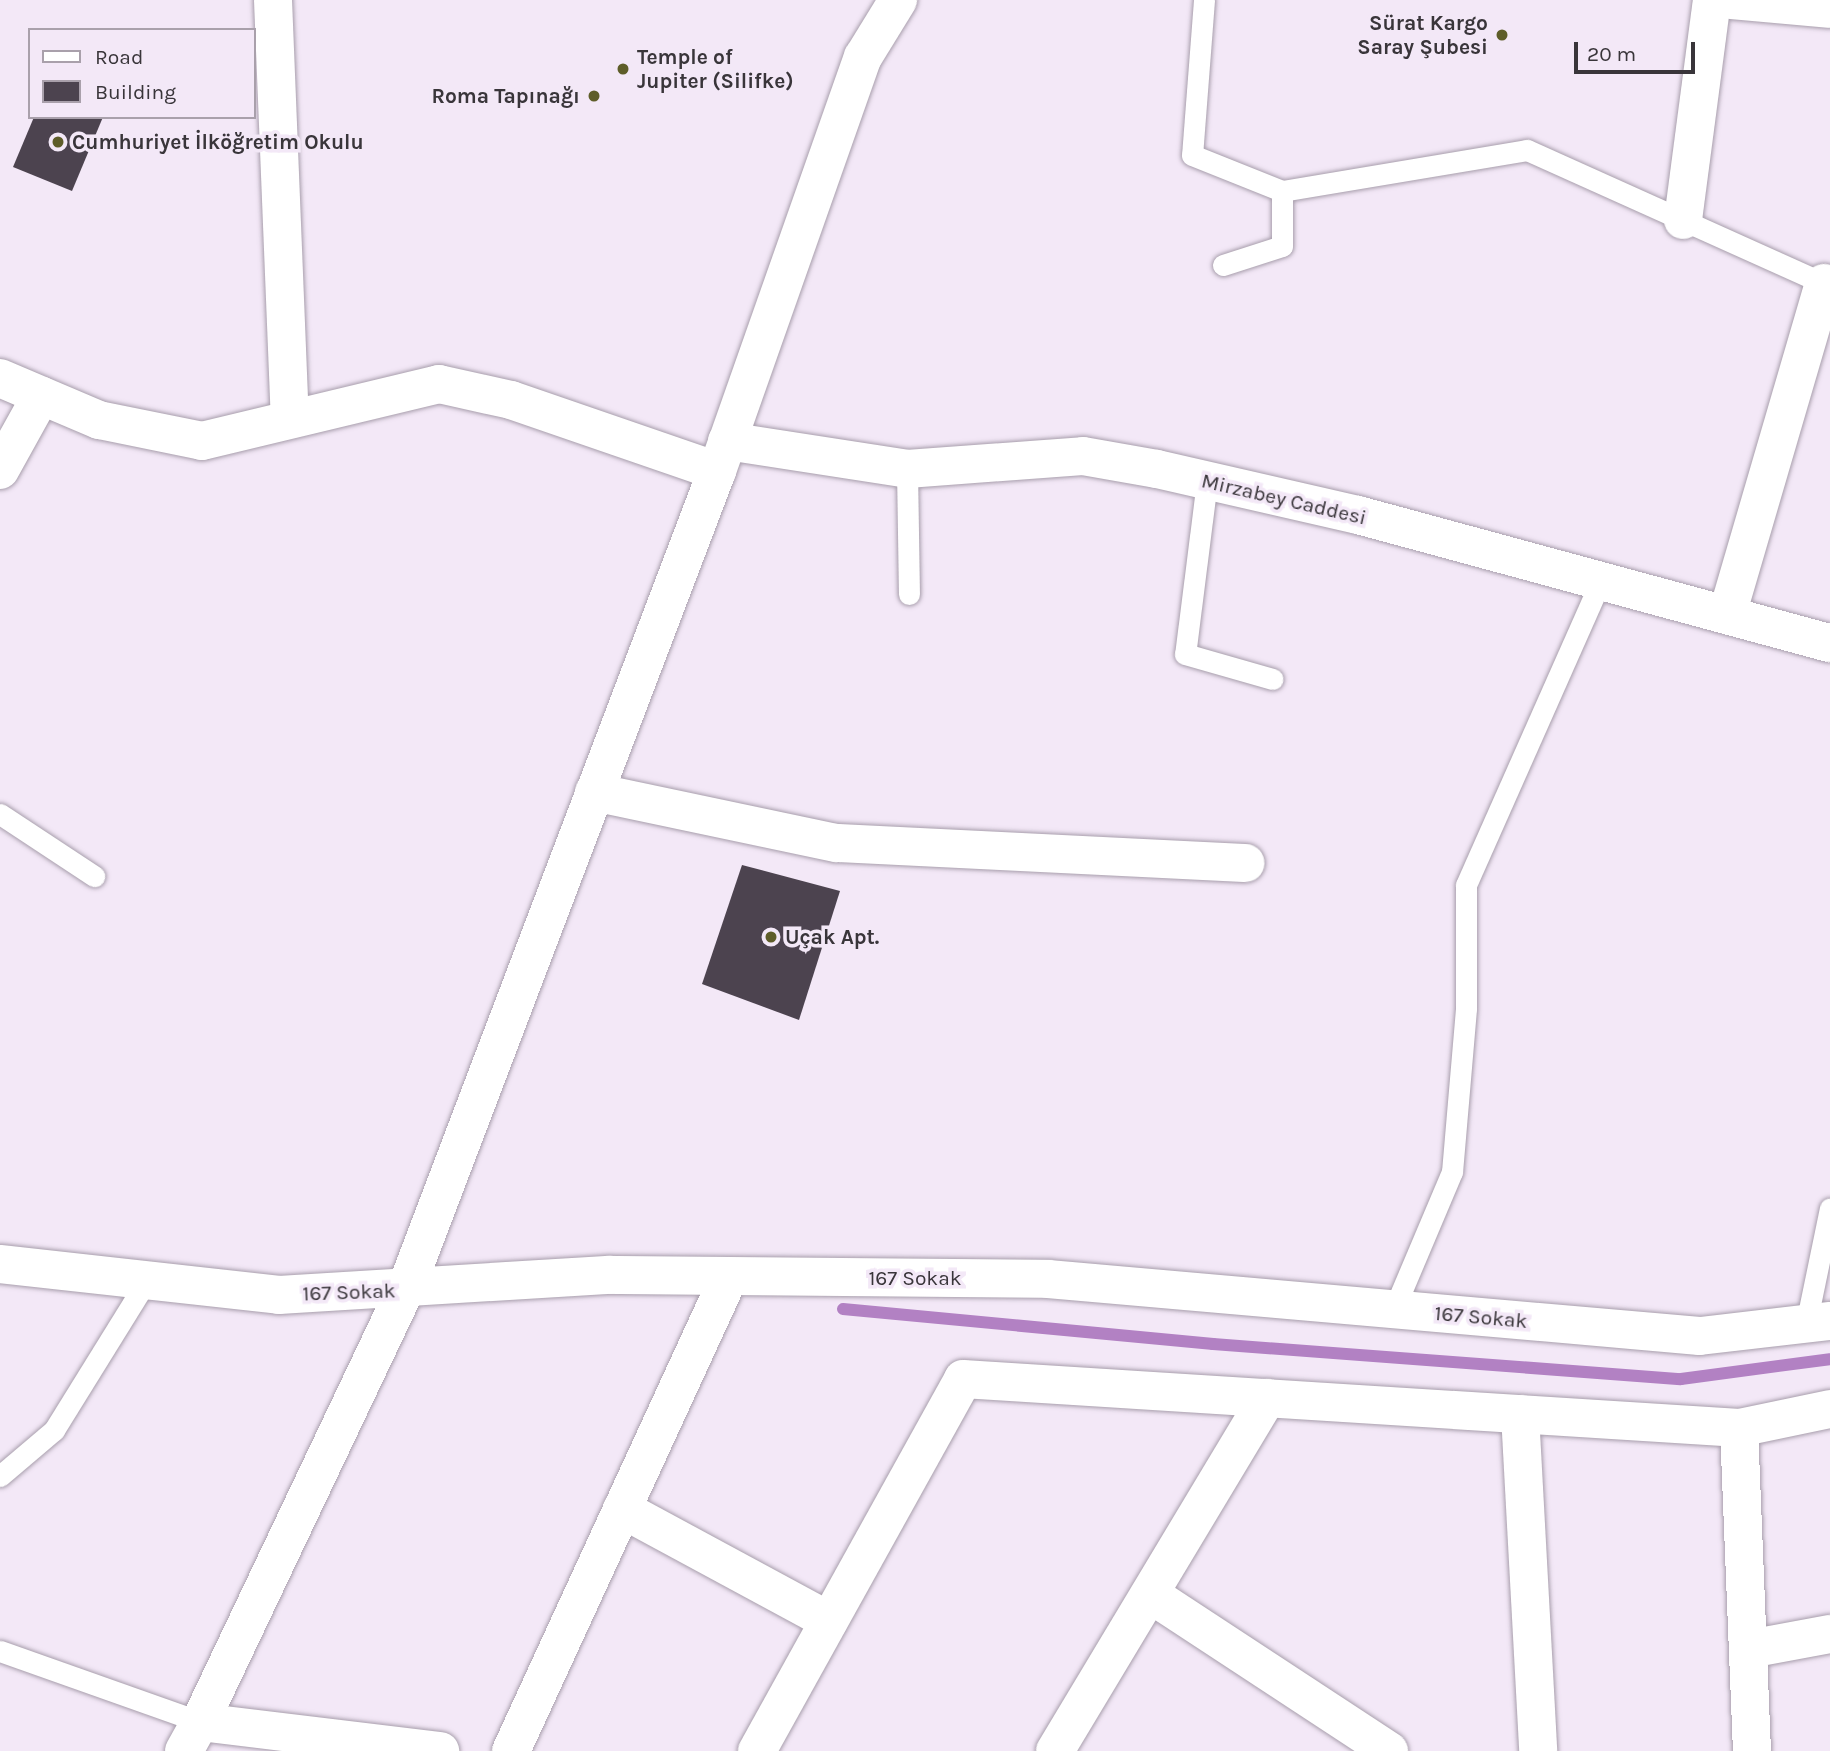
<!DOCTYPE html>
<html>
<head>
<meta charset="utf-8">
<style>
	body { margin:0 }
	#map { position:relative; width:1830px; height:1751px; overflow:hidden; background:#f3e8f7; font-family:Karla,sans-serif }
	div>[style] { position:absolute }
	.stream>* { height:12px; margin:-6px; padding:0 6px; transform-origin:6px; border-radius:6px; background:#b281c3 }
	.building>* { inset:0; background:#4c434f }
	.roads { filter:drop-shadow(0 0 2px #a89eac) drop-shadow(0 0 2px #a89eac) }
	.service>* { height:21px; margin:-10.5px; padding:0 10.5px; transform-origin:10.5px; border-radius:10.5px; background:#fff }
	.minor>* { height:38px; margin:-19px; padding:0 19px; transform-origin:19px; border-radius:19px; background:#fff }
	.primary>* { height:38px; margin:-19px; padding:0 19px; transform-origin:19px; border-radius:19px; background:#fff }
	.dots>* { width:19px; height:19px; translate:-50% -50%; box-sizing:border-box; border:4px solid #f3e8f7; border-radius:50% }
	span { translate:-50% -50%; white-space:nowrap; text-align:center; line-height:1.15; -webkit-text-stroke:7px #f3e8f7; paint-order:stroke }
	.poi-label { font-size:21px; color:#39353a; font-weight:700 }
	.right { translate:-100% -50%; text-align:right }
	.left { translate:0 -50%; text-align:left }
	.street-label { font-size:21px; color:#39353a }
	.legend { position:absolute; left:28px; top:28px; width:228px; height:91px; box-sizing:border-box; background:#f3e8f7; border:2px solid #a9a0ab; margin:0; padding:9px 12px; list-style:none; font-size:21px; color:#39353a }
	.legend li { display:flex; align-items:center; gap:14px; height:35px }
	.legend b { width:35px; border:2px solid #a9a0ab }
	.scale { position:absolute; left:1574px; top:42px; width:121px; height:32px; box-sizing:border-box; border:4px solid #39353a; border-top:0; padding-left:9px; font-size:21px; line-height:24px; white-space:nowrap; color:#39353a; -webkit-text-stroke:5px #f3e8f7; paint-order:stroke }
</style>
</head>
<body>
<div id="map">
	<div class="stream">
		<div style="left:843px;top:1309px;width:372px;rotate:5.4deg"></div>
		<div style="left:1213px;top:1344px;width:469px;rotate:4.3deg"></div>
		<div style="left:1681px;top:1379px;width:150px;rotate:-7.6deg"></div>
	</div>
	<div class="building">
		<div style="clip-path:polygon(34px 117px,103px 117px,72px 191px,13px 167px)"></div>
		<div style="clip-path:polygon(742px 865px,840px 891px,799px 1020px,702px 984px)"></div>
	</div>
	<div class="roads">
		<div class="service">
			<div style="left:1204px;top:0;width:155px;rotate:94.4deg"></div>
			<div style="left:1192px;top:155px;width:97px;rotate:21.8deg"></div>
			<div style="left:1223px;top:265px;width:62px;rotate:-17.9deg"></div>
			<div style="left:1282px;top:246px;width:55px;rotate:-90deg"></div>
			<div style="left:1282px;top:191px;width:248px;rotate:-9.5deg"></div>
			<div style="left:1527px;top:150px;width:332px;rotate:24.2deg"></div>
			<div style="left:907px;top:469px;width:125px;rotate:89.1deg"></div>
			<div style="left:1207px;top:481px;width:174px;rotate:97.2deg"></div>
			<div style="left:1185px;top:654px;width:91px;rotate:15.9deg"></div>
			<div style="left:0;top:814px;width:113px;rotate:33.4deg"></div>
			<div style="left:1394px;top:1309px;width:149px;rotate:-67.1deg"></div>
			<div style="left:1452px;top:1172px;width:165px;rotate:-85.1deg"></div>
			<div style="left:1466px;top:1008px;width:123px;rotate:-90deg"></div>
			<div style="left:1466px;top:885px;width:334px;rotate:-66.1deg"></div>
			<div style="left:1806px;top:1324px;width:118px;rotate:-78.3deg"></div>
			<div style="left:0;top:1476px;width:71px;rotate:-40.4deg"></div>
			<div style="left:54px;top:1430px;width:176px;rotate:-58.2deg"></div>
			<div style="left:0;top:1651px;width:212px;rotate:19.5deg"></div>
		</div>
		<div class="minor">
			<div style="left:273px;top:0;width:417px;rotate:87.7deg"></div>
			<div style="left:1683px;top:220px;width:222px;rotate:-82.5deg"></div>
			<div style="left:0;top:378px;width:108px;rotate:23deg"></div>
			<div style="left:99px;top:420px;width:105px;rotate:11.5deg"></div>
			<div style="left:202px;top:441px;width:244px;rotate:-13.5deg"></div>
			<div style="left:439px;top:384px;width:74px;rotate:12.5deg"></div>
			<div style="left:511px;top:400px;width:218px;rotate:19deg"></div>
			<div style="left:727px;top:441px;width:182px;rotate:8.8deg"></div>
			<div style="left:907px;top:469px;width:176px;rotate:-4.2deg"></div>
			<div style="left:1083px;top:456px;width:75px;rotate:10deg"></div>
			<div style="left:1157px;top:469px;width:206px;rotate:12.9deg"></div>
			<div style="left:1358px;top:515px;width:489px;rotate:15.2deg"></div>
			<div style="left:0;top:470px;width:85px;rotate:-61deg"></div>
			<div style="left:1727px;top:615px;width:346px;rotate:-73.7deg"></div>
			<div style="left:594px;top:792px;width:248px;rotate:11.9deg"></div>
			<div style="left:837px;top:843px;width:409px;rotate:2.8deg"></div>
			<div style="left:0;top:1264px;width:281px;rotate:6.3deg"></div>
			<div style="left:279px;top:1295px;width:332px;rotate:-3.5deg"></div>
			<div style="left:610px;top:1275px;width:438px;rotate:0.5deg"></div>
			<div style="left:1048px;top:1279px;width:654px;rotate:5deg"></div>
			<div style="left:1700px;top:1336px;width:131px;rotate:-6.6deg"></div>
			<div style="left:1520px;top:1414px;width:337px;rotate:86.9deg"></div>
			<div style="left:1739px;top:1428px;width:323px;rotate:87.7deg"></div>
			<div style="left:622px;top:1509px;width:235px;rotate:28.4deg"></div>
			<div style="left:1150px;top:1594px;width:286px;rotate:33.3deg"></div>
			<div style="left:1749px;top:1649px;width:82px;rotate:-10.5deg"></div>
			<div style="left:200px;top:1722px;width:477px;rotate:-64.6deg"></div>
			<div style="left:405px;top:1291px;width:877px;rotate:-69.17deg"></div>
			<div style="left:717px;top:471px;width:439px;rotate:-70.6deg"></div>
			<div style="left:863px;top:57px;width:67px;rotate:-58.4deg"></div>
			<div style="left:184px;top:1751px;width:33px;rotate:-61deg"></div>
			<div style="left:200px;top:1722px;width:242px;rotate:6.9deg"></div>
			<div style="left:511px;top:1751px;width:522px;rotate:-65.3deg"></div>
			<div style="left:757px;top:1751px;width:425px;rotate:-61deg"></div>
			<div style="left:963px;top:1379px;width:778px;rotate:3.61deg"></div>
			<div style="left:1739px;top:1428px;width:93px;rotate:-11.8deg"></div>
			<div style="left:1055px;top:1751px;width:412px;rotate:-59deg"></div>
		</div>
		<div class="primary">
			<div style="left:1731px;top:0;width:99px;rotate:5.2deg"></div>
		</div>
	</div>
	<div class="dots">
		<div style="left:1502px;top:35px;background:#5e5d29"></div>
		<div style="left:623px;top:69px;background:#5e5d29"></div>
		<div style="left:594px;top:96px;background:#5e5d29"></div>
		<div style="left:58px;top:142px;background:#5e5d29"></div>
		<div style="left:771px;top:937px;background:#5e5d29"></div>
	</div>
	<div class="poi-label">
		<span class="right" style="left:1488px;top:35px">Sürat Kargo<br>Saray Şubesi</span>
		<span class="left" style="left:637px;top:69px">Temple of<br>Jupiter (Silifke)</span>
		<span class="right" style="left:580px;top:96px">Roma Tapınağı</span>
		<span class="left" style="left:72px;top:142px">Cumhuriyet İlköğretim Okulu</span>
		<span class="left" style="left:785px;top:937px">Uçak Apt.</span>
	</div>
	<div class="street-label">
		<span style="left:1284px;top:499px;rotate:13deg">Mirzabey Caddesi</span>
		<span style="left:915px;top:1278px">167 Sokak</span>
		<span style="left:349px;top:1292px;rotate:-2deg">167 Sokak</span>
		<span style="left:1481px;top:1317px;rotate:5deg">167 Sokak</span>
	</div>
	<ul class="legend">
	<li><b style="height:9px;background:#fff"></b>Road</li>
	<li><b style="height:19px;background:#4c434f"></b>Building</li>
	</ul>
	<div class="scale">20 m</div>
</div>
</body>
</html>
